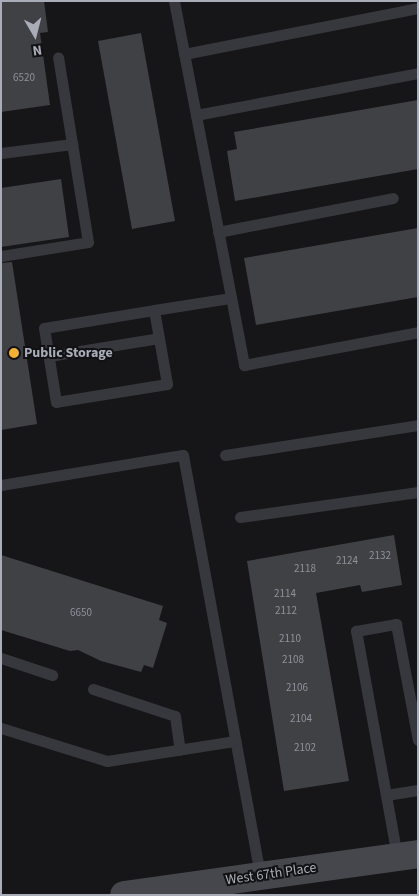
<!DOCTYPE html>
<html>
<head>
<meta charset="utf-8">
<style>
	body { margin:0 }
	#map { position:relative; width:419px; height:896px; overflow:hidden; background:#161618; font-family:"Source Sans 3",sans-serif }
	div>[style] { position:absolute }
	.building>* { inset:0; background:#404145 }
	.lane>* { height:11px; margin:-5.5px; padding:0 5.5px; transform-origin:5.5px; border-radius:5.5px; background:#37383d }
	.secondary>* { height:28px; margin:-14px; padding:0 14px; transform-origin:14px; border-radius:14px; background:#45474d }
	.dots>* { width:14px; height:14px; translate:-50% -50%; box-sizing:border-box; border:2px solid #111113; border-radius:50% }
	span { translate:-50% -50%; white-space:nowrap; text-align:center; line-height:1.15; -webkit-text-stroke:4px #111113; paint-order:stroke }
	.number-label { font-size:11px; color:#8e929b }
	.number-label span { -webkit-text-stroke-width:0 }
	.poi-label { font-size:14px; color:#a8adb8; font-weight:700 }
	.left { translate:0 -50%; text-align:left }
	.street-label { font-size:14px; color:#a8adb8 }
	.frame { position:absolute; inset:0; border:2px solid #a8adb8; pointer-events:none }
	.north { position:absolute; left:10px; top:10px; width:50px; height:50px; -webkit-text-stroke:4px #111113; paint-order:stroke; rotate:172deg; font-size:14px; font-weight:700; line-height:20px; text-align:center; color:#a8adb8 }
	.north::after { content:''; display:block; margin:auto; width:18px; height:22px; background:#a8adb8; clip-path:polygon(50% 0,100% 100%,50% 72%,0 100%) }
</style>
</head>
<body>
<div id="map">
	<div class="building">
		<div style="clip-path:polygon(1px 1px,44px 1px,48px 32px,40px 33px,50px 105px,1px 112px)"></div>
		<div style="clip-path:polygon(141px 33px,175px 221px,132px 229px,98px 41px)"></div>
		<div style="clip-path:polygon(418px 100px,418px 169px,235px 201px,227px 151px,237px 149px,234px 132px)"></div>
		<div style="clip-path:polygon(61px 179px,69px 237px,1px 247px,1px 188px)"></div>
		<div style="clip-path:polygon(418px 228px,418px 297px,256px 325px,244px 258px)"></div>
		<div style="clip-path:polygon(12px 262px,37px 424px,1px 430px,1px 263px)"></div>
		<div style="clip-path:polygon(394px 535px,402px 585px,362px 592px,360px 585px,316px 593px,349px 781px,284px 791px,247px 561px)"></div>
		<div style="clip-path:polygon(1px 555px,163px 606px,159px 620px,167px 623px,153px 668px,144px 665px,141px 672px,101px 661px,78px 650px,70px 651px,1px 630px)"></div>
	</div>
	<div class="lane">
		<div style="left:174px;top:1px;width:371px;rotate:79.1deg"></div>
		<div style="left:244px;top:365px;width:177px;rotate:-10.7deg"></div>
		<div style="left:184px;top:54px;width:238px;rotate:-11.1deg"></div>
		<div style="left:196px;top:115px;width:226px;rotate:-10.7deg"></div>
		<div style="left:1px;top:153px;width:72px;rotate:-7.2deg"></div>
		<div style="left:218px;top:232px;width:178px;rotate:-11deg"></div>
		<div style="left:1px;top:256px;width:88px;rotate:-9.1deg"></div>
		<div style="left:88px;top:242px;width:187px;rotate:-99.2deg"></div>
		<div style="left:154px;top:310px;width:75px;rotate:80deg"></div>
		<div style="left:167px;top:384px;width:112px;rotate:170.8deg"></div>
		<div style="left:56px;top:402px;width:75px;rotate:-99.2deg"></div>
		<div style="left:44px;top:328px;width:111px;rotate:-9.3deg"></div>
		<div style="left:154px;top:310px;width:78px;rotate:-8.9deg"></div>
		<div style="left:49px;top:356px;width:111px;rotate:-9.3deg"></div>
		<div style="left:225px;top:455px;width:195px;rotate:-8.8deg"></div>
		<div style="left:1px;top:485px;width:184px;rotate:-9.4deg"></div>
		<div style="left:183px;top:455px;width:427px;rotate:79.6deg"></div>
		<div style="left:240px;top:517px;width:180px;rotate:-8deg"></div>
		<div style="left:1px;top:658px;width:54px;rotate:18.4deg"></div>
		<div style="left:93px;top:689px;width:86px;rotate:18.2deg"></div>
		<div style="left:175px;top:716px;width:34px;rotate:82deg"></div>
		<div style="left:1px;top:728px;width:111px;rotate:17.3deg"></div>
		<div style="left:107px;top:761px;width:130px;rotate:-8.9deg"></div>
		<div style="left:386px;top:795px;width:32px;rotate:-9deg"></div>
		<div style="left:397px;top:856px;width:229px;rotate:-100.3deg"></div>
		<div style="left:356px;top:631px;width:41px;rotate:-9.9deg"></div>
		<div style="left:396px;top:624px;width:118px;rotate:79.3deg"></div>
	</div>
	<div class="secondary">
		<div style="left:124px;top:895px;width:297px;rotate:-7.9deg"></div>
	</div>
	<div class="dots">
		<div style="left:14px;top:353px;background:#f2b134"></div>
	</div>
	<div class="number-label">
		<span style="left:24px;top:78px">6520</span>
		<span style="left:380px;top:556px">2132</span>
		<span style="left:347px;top:561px">2124</span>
		<span style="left:305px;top:569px">2118</span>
		<span style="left:285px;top:594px">2114</span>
		<span style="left:286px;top:611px">2112</span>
		<span style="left:81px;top:613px">6650</span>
		<span style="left:290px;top:639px">2110</span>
		<span style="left:293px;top:660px">2108</span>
		<span style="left:297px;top:688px">2106</span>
		<span style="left:301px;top:719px">2104</span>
		<span style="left:305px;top:748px">2102</span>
	</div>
	<div class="poi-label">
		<span class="left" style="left:24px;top:353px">Public Storage</span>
	</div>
	<div class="street-label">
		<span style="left:271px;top:874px;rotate:-8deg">West 67th Place</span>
	</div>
	<div class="frame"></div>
	<div class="north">N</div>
</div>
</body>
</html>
